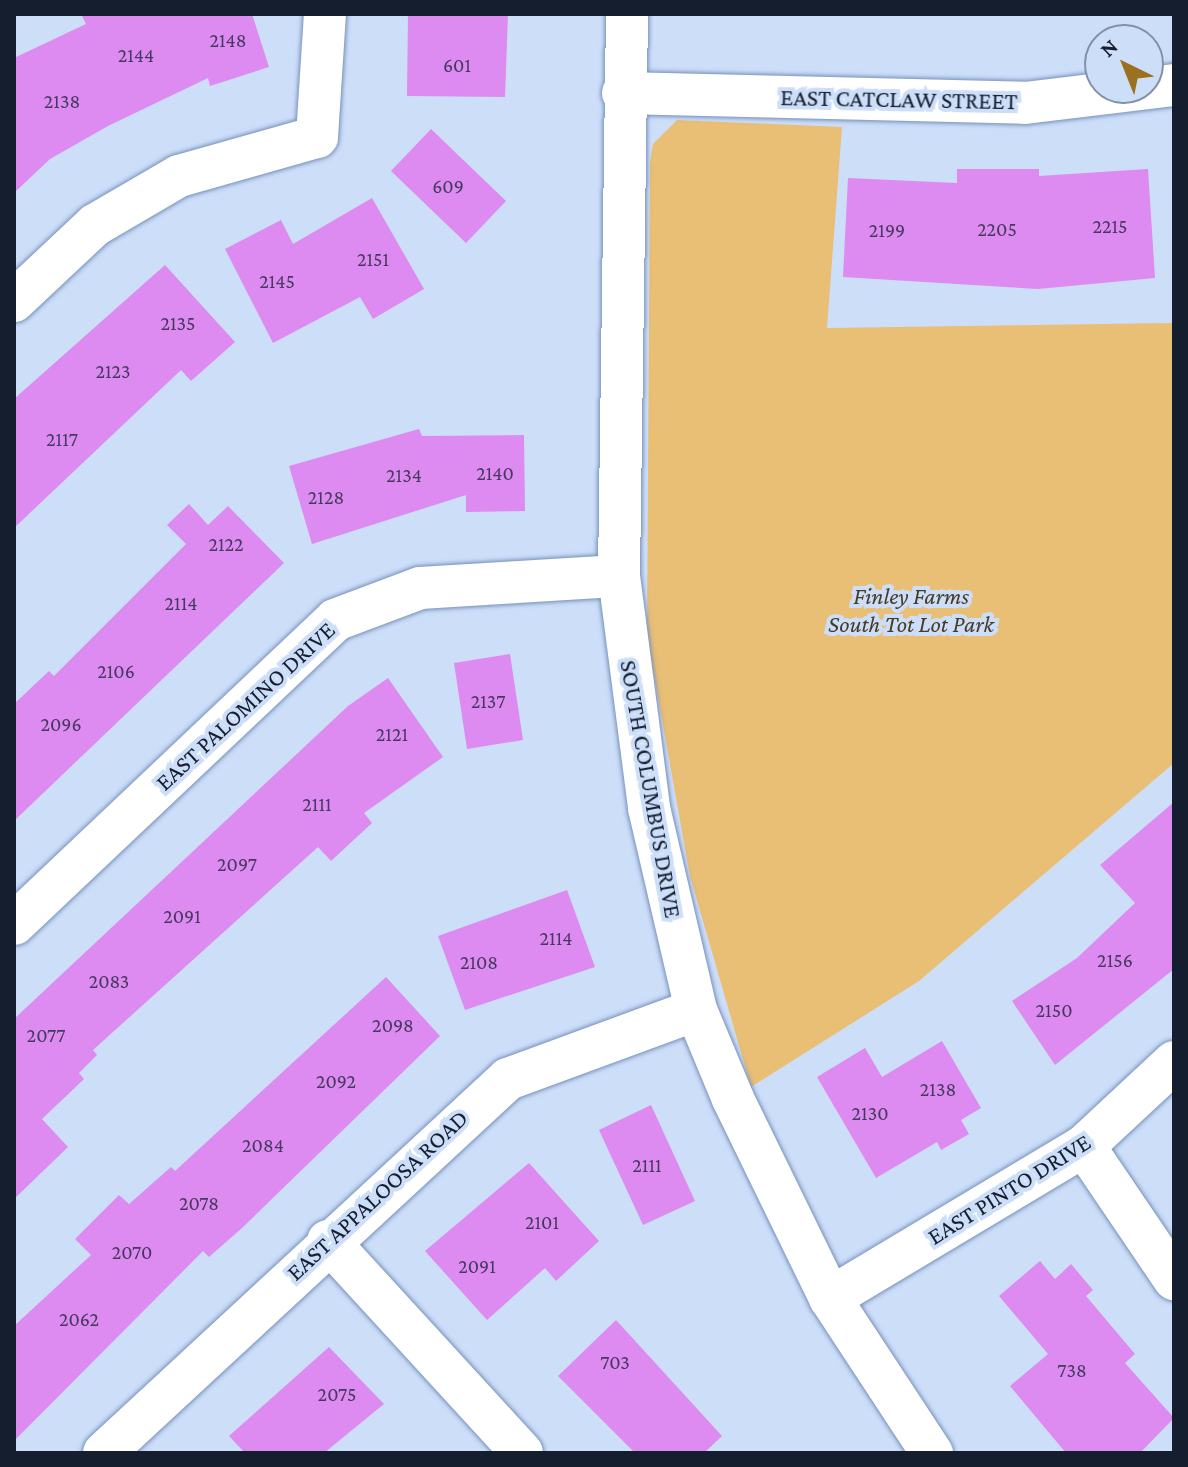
<!DOCTYPE html>
<html>
<head>
<meta charset="utf-8">
<style>
	body { margin:0 }
	#map { position:relative; width:1188px; height:1467px; overflow:hidden; background:#cddef9; font-family:"Crimson Pro",serif }
	div>[style] { position:absolute }
	.green>* { inset:0; background:#e9be75 }
	.building>* { inset:0; background:#dd8af1 }
	.roads { filter:drop-shadow(0 0 2px #7791bb) drop-shadow(0 0 2px #7791bb) }
	.minor>* { height:42px; margin:-21px; padding:0 21px; transform-origin:21px; border-radius:21px; background:#fff }
	span { translate:-50% -50%; white-space:nowrap; text-align:center; line-height:1.15; -webkit-text-stroke:8px #cddef9; paint-order:stroke }
	.number-label { font-size:20px; color:#46395f }
	.number-label span { -webkit-text-stroke-width:0 }
	.street-label { font-size:24px; color:#141e2e }
	.park-label { font-size:24px; color:#483b25; font-style:italic }
	.frame { position:absolute; inset:0; border:16px solid #141e2e; pointer-events:none }
	.north { position:absolute; left:1084px; top:24px; width:80px; height:80px; box-sizing:border-box; background:#cddef9; border:2px solid #8391a8; border-radius:50%; rotate:317deg; font-size:22px; font-weight:700; line-height:32px; text-align:center; color:#141e2e }
	.north::after { content:''; display:block; margin:auto; width:28px; height:36px; background:#9b711f; clip-path:polygon(50% 0,100% 100%,50% 72%,0 100%) }
</style>
</head>
<body>
<div id="map">
	<div class="green">
		<div style="clip-path:polygon(677px 120px,842px 127px,827px 328px,1174px 323px,1174px 763px,919px 981px,751px 1087px,690px 876px,647px 636px,650px 163px,653px 144px)"></div>
	</div>
	<div class="building">
		<div style="clip-path:polygon(81px 14px,252px 14px,269px 67px,210px 86px,208px 78px,108px 126px,50px 159px,14px 193px,14px 58px,86px 24px)"></div>
		<div style="clip-path:polygon(408px 14px,508px 14px,505px 97px,407px 96px)"></div>
		<div style="clip-path:polygon(431px 129px,506px 201px,466px 243px,391px 171px)"></div>
		<div style="clip-path:polygon(957px 169px,1039px 169px,1039px 176px,1148px 169px,1155px 278px,1038px 289px,843px 277px,848px 178px,957px 183px)"></div>
		<div style="clip-path:polygon(372px 198px,424px 289px,373px 319px,360px 297px,273px 343px,225px 249px,281px 220px,293px 244px)"></div>
		<div style="clip-path:polygon(165px 265px,235px 342px,191px 381px,181px 370px,14px 528px,14px 399px)"></div>
		<div style="clip-path:polygon(419px 429px,422px 436px,524px 435px,525px 511px,466px 512px,466px 495px,312px 544px,289px 466px)"></div>
		<div style="clip-path:polygon(189px 504px,208px 525px,228px 506px,284px 563px,14px 821px,14px 704px,49px 671px,54px 676px,186px 544px,167px 525px)"></div>
		<div style="clip-path:polygon(510px 654px,523px 740px,467px 749px,454px 663px)"></div>
		<div style="clip-path:polygon(388px 678px,443px 757px,364px 813px,372px 823px,331px 861px,318px 847px,93px 1050px,97px 1055px,79px 1073px,84px 1079px,42px 1119px,68px 1147px,14px 1199px,14px 1019px,348px 706px)"></div>
		<div style="clip-path:polygon(1174px 802px,1174px 969px,1055px 1065px,1012px 1001px,1077px 958px,1135px 903px,1100px 865px)"></div>
		<div style="clip-path:polygon(567px 890px,595px 967px,465px 1010px,438px 936px)"></div>
		<div style="clip-path:polygon(386px 977px,440px 1036px,242px 1228px,209px 1257px,203px 1251px,14px 1441px,14px 1326px,91px 1255px,75px 1239px,119px 1195px,129px 1204px,171px 1167px,175px 1171px)"></div>
		<div style="clip-path:polygon(942px 1041px,981px 1108px,961px 1120px,969px 1134px,941px 1150px,937px 1142px,876px 1178px,817px 1077px,865px 1048px,882px 1077px)"></div>
		<div style="clip-path:polygon(651px 1105px,695px 1201px,643px 1225px,599px 1130px)"></div>
		<div style="clip-path:polygon(529px 1163px,599px 1241px,556px 1281px,545px 1268px,487px 1320px,425px 1251px)"></div>
		<div style="clip-path:polygon(1040px 1261px,1055px 1279px,1071px 1264px,1093px 1290px,1086px 1296px,1135px 1354px,1125px 1363px,1174px 1418px,1140px 1453px,1066px 1453px,1010px 1386px,1048px 1354px,999px 1296px)"></div>
		<div style="clip-path:polygon(616px 1320px,722px 1436px,704px 1453px,635px 1453px,558px 1376px)"></div>
		<div style="clip-path:polygon(329px 1347px,384px 1404px,324px 1453px,245px 1453px,229px 1436px)"></div>
	</div>
	<div class="roads">
		<div class="minor">
			<div style="left:627px;top:14px;width:562px;rotate:90.82deg"></div>
			<div style="left:619px;top:576px;width:234px;rotate:82.6deg"></div>
			<div style="left:649px;top:808px;width:207px;rotate:76.9deg"></div>
			<div style="left:696px;top:1010px;width:96px;rotate:67.4deg"></div>
			<div style="left:733px;top:1099px;width:221px;rotate:64deg"></div>
			<div style="left:830px;top:1298px;width:186px;rotate:56.7deg"></div>
			<div style="left:623px;top:93px;width:402px;rotate:1.4deg"></div>
			<div style="left:1025px;top:103px;width:150px;rotate:-6.9deg"></div>
			<div style="left:14px;top:301px;width:111px;rotate:-43.2deg"></div>
			<div style="left:95px;top:225px;width:97px;rotate:-30.3deg"></div>
			<div style="left:179px;top:176px;width:143px;rotate:-15.8deg"></div>
			<div style="left:317px;top:137px;width:123px;rotate:-86.3deg"></div>
			<div style="left:14px;top:924px;width:442px;rotate:-43.4deg"></div>
			<div style="left:335px;top:620px;width:91px;rotate:-20.6deg"></div>
			<div style="left:420px;top:588px;width:199px;rotate:-3.5deg"></div>
			<div style="left:1084px;top:1146px;width:161px;rotate:55.9deg"></div>
			<div style="left:328px;top:1241px;width:287px;rotate:47.5deg"></div>
			<div style="left:830px;top:1298px;width:296px;rotate:-30.9deg"></div>
			<div style="left:1084px;top:1146px;width:123px;rotate:-43deg"></div>
			<div style="left:104px;top:1453px;width:551px;rotate:-42.79deg"></div>
			<div style="left:508px;top:1079px;width:200px;rotate:-20.2deg"></div>
		</div>
	</div>
	<div class="number-label">
		<span style="left:228px;top:40px">2148</span>
		<span style="left:136px;top:55px">2144</span>
		<span style="left:457px;top:65px">601</span>
		<span style="left:62px;top:101px">2138</span>
		<span style="left:448px;top:186px">609</span>
		<span style="left:1110px;top:226px">2215</span>
		<span style="left:997px;top:229px">2205</span>
		<span style="left:887px;top:230px">2199</span>
		<span style="left:373px;top:259px">2151</span>
		<span style="left:277px;top:281px">2145</span>
		<span style="left:178px;top:323px">2135</span>
		<span style="left:113px;top:371px">2123</span>
		<span style="left:62px;top:439px">2117</span>
		<span style="left:495px;top:473px">2140</span>
		<span style="left:404px;top:475px">2134</span>
		<span style="left:326px;top:497px">2128</span>
		<span style="left:226px;top:544px">2122</span>
		<span style="left:181px;top:603px">2114</span>
		<span style="left:116px;top:671px">2106</span>
		<span style="left:488px;top:701px">2137</span>
		<span style="left:61px;top:724px">2096</span>
		<span style="left:392px;top:734px">2121</span>
		<span style="left:317px;top:804px">2111</span>
		<span style="left:237px;top:864px">2097</span>
		<span style="left:182px;top:916px">2091</span>
		<span style="left:556px;top:938px">2114</span>
		<span style="left:1115px;top:960px">2156</span>
		<span style="left:479px;top:962px">2108</span>
		<span style="left:109px;top:981px">2083</span>
		<span style="left:1054px;top:1010px">2150</span>
		<span style="left:393px;top:1025px">2098</span>
		<span style="left:46px;top:1035px">2077</span>
		<span style="left:336px;top:1081px">2092</span>
		<span style="left:938px;top:1089px">2138</span>
		<span style="left:870px;top:1113px">2130</span>
		<span style="left:263px;top:1145px">2084</span>
		<span style="left:647px;top:1165px">2111</span>
		<span style="left:199px;top:1203px">2078</span>
		<span style="left:542px;top:1222px">2101</span>
		<span style="left:132px;top:1252px">2070</span>
		<span style="left:477px;top:1266px">2091</span>
		<span style="left:79px;top:1319px">2062</span>
		<span style="left:615px;top:1362px">703</span>
		<span style="left:1072px;top:1370px">738</span>
		<span style="left:337px;top:1394px">2075</span>
	</div>
	<div class="street-label">
		<span style="left:899px;top:99px;rotate:1deg">EAST CATCLAW STREET</span>
		<span style="left:245px;top:706px;rotate:-43deg">EAST PALOMINO DRIVE</span>
		<span style="left:651px;top:789px;rotate:80deg">SOUTH COLUMBUS DRIVE</span>
		<span style="left:1009px;top:1189px;rotate:-32deg">EAST PINTO DRIVE</span>
		<span style="left:377px;top:1195px;rotate:-43deg">EAST APPALOOSA ROAD</span>
	</div>
	<div class="park-label">
		<span style="left:911px;top:610px">Finley Farms<br>South Tot Lot Park</span>
	</div>
	<div class="frame"></div>
	<div class="north">N</div>
</div>
</body>
</html>
